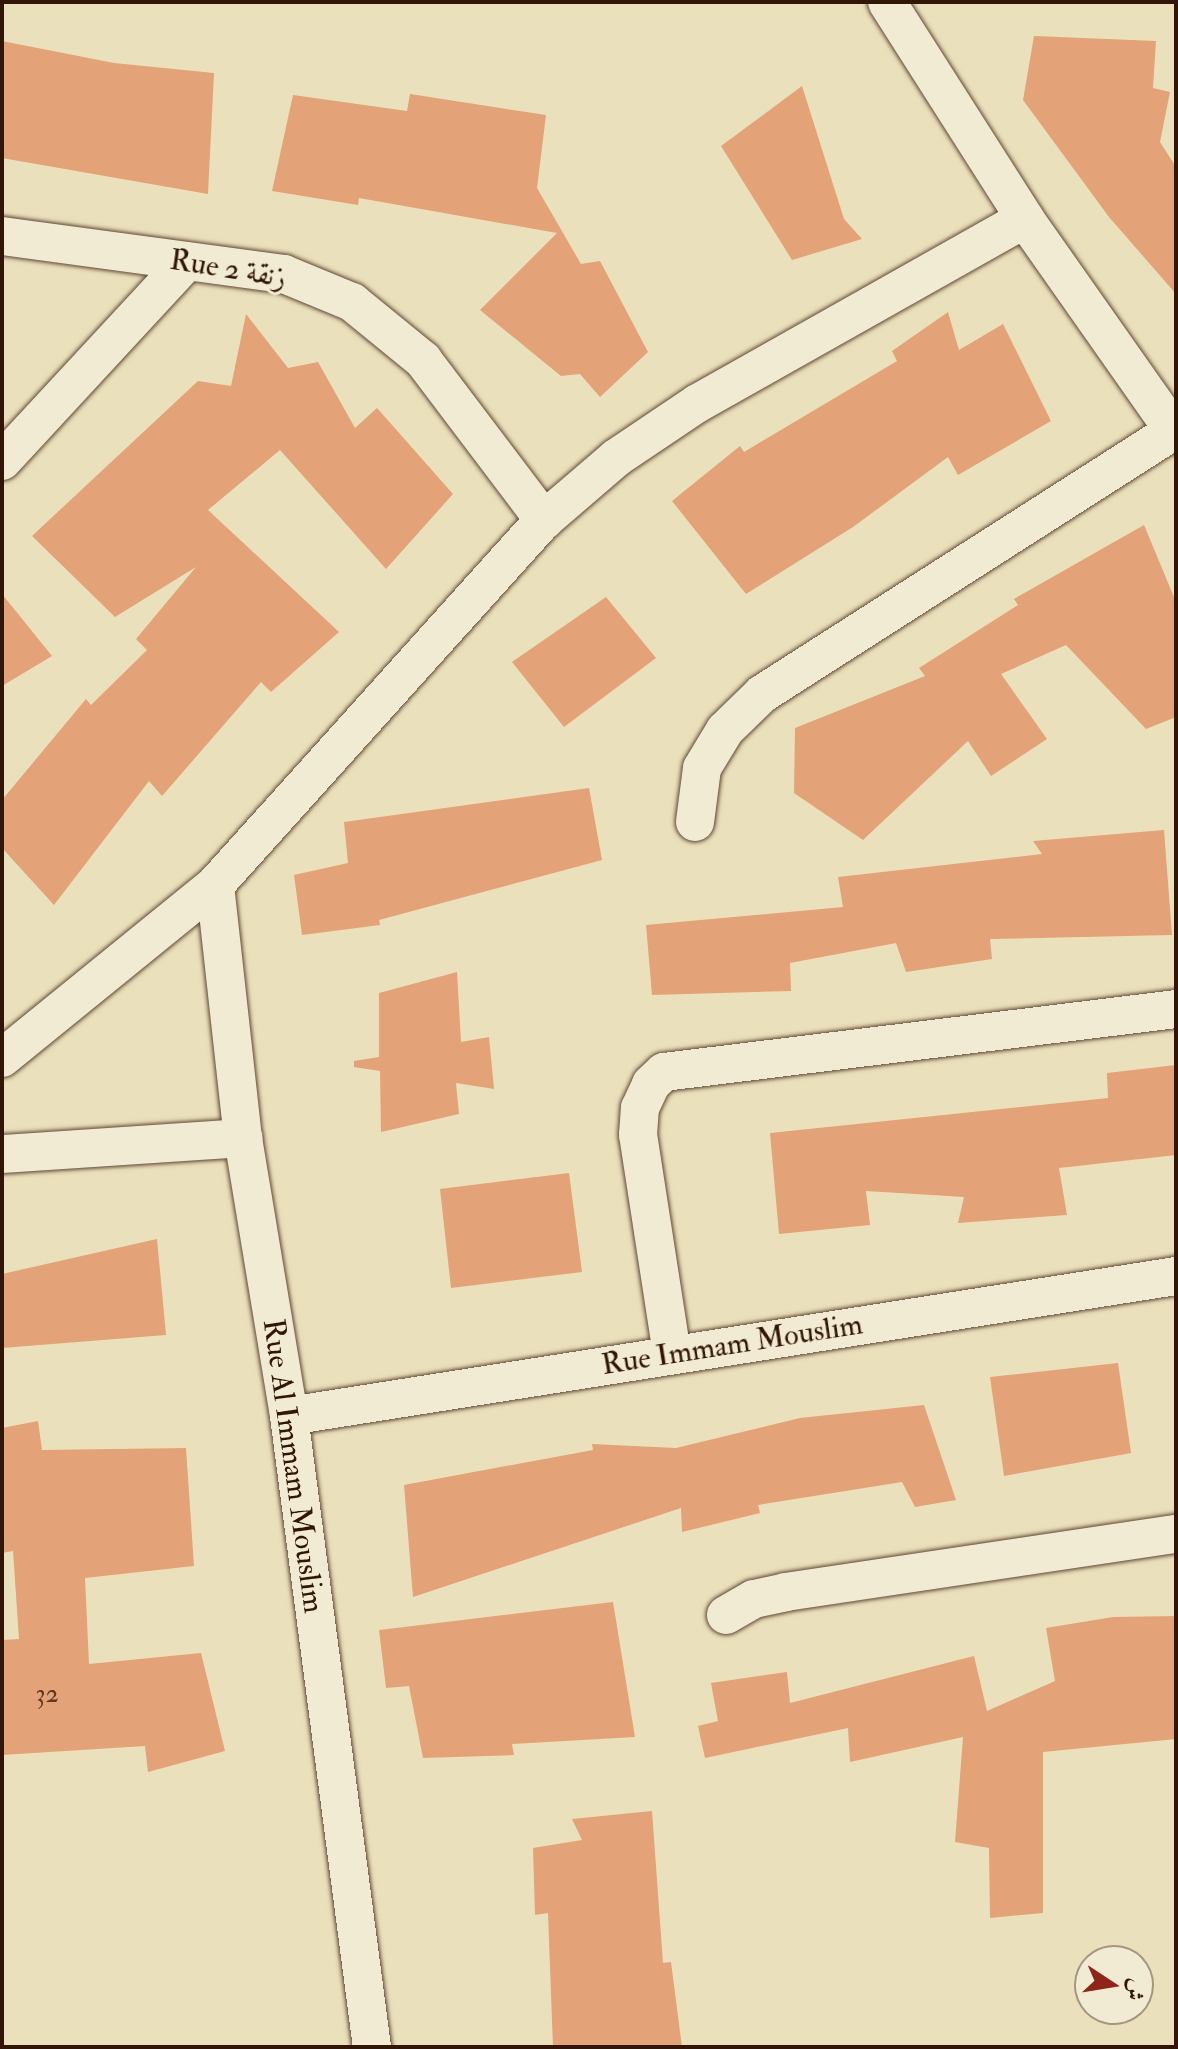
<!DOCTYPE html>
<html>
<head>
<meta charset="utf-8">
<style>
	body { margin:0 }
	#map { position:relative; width:1178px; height:2049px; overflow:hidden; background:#ebe0bc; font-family:"IM FELL Double Pica",Amiri,serif }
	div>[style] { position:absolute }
	.building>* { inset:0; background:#e3a277 }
	.roads { filter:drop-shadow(0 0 2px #604834) drop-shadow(0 0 2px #604834) }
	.street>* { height:38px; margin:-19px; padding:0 19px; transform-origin:19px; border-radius:19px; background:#f2ebd3 }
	span { translate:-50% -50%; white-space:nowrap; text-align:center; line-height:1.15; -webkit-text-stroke:6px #f2ebd3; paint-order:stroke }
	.number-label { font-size:26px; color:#5e3822 }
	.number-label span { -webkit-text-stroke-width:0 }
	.street-label { font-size:30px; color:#311506 }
	.frame { position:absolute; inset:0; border:4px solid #311506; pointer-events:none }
	.north { position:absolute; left:1074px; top:1945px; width:80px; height:80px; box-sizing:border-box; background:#f2ebd3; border:2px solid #a59581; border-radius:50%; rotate:102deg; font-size:22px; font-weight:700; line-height:32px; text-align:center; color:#311506 }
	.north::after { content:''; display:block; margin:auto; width:28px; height:36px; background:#8f2418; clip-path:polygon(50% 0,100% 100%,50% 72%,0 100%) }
</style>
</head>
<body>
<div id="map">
	<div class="building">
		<div style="clip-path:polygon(1034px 36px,1156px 41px,1153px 88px,1170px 92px,1160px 142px,1176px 167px,1176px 294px,1109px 217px,1023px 100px)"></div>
		<div style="clip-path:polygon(2px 41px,114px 63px,214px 73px,208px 194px,2px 158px)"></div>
		<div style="clip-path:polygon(802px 86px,844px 219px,862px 239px,792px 260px,721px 146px)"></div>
		<div style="clip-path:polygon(410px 94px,546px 115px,537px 188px,581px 264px,600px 261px,648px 352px,600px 397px,580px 374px,561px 376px,480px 310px,557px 233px,359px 198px,358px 205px,272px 191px,293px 95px,407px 111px)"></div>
		<div style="clip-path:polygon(948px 312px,959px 350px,1003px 324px,1051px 421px,958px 475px,948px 457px,853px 527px,746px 594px,672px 501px,740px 446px,744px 452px,897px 361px,892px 351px)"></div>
		<div style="clip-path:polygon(246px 314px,288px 368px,318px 362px,355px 428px,377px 408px,453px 494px,386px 569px,280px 450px,208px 510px,339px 632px,271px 692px,261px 682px,162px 796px,149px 781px,54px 905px,2px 848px,2px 800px,86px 699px,91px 705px,147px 650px,136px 639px,196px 567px,115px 617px,32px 536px,198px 381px,231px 386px)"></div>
		<div style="clip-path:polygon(1144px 525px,1176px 602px,1176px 717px,1146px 729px,1066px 645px,1001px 674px,1047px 739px,991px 776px,968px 741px,863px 840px,794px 793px,795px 728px,925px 676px,919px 668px,1018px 605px,1014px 599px)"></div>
		<div style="clip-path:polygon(2px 594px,52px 656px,2px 686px)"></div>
		<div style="clip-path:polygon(606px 597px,656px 658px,564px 727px,512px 662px)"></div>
		<div style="clip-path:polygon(589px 788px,602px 860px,379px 920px,380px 925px,302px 935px,294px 875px,348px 863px,344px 822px)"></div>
		<div style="clip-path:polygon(1164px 830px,1172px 935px,990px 939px,992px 959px,906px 972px,896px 943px,790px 963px,791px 991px,652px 995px,646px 925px,843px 907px,838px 877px,1042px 854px,1033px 841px)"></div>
		<div style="clip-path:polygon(457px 972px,461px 1042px,489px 1037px,494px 1089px,456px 1083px,459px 1114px,381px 1132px,380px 1071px,354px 1067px,354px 1061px,379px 1057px,379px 993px)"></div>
		<div style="clip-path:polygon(1176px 1065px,1176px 1155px,1059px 1168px,1067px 1215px,958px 1223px,964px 1197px,866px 1191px,870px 1225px,779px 1234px,770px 1133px,1108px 1098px,1107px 1073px)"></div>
		<div style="clip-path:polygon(569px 1173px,582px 1272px,451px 1288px,440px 1189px)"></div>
		<div style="clip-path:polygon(157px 1239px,166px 1335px,2px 1348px,2px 1274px)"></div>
		<div style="clip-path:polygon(1118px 1363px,1131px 1453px,1004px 1476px,990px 1377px)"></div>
		<div style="clip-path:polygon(924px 1405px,956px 1500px,915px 1507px,902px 1482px,758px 1505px,760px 1513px,682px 1532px,681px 1508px,413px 1597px,404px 1485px,593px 1450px,592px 1444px,676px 1448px,800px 1418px)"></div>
		<div style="clip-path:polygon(38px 1421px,42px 1450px,186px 1448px,194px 1566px,85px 1578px,89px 1664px,201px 1653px,225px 1751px,148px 1772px,145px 1746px,2px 1755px,2px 1640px,19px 1639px,13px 1551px,2px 1553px,2px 1428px)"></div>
		<div style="clip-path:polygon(613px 1602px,635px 1737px,512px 1744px,514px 1755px,423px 1758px,409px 1686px,386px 1688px,379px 1630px)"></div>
		<div style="clip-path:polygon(1176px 1616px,1176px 1739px,1043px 1752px,1043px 1913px,990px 1918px,989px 1848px,955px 1842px,963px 1737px,850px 1762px,848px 1728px,705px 1758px,698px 1726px,718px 1721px,711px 1683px,787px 1672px,790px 1703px,974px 1656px,987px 1711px,1055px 1681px,1046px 1628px,1113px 1617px)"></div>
		<div style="clip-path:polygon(652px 1811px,663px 1963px,671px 1962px,682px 2047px,553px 2047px,548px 1913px,535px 1915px,533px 1848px,582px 1840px,572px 1819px)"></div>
	</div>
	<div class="roads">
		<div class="street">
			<div style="left:887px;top:2px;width:257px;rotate:57.5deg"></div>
			<div style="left:1025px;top:219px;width:263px;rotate:54.9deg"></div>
			<div style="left:2px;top:236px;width:285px;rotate:7.7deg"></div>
			<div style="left:284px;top:274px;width:74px;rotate:22.4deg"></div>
			<div style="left:352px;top:302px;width:92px;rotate:39.2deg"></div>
			<div style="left:423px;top:360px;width:201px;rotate:52.9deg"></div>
			<div style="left:2px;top:461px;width:272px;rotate:-47.2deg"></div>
			<div style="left:695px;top:822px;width:54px;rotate:-82.6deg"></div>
			<div style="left:702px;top:768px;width:44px;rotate:-58.8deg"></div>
			<div style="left:725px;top:730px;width:52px;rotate:-44.2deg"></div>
			<div style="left:762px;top:694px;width:489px;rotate:-32.6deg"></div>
			<div style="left:215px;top:885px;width:255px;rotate:83.7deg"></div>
			<div style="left:243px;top:1138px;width:282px;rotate:80.6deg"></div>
			<div style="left:289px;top:1416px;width:636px;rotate:82.51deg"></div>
			<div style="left:2px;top:1058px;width:274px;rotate:-39.1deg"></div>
			<div style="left:215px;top:885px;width:491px;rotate:-48deg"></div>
			<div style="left:544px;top:520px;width:95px;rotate:-40.7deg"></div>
			<div style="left:616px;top:458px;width:99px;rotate:-33.9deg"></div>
			<div style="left:698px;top:403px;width:375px;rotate:-29.4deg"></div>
			<div style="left:2px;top:1154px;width:242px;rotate:-3.8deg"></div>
			<div style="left:672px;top:1354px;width:222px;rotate:-98.8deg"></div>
			<div style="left:638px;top:1135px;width:27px;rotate:-86deg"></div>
			<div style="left:640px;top:1108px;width:26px;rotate:-65deg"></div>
			<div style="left:651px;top:1084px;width:18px;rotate:-43deg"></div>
			<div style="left:664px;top:1072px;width:516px;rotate:-7.01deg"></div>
			<div style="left:289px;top:1416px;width:898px;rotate:-8.97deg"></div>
			<div style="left:726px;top:1615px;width:32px;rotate:-30deg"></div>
			<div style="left:754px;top:1599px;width:33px;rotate:-12deg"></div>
			<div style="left:786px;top:1592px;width:394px;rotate:-8.5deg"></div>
		</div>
	</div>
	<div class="number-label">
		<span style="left:47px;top:1695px">32</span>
	</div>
	<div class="street-label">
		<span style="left:228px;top:269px;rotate:9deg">Rue 2 زنقة</span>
		<span style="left:732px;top:1345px;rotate:-9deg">Rue Immam Mouslim</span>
		<span style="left:293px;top:1466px;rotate:82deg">Rue Al Immam Mouslim</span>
	</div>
	<div class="frame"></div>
	<div class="north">ش</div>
</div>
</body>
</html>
